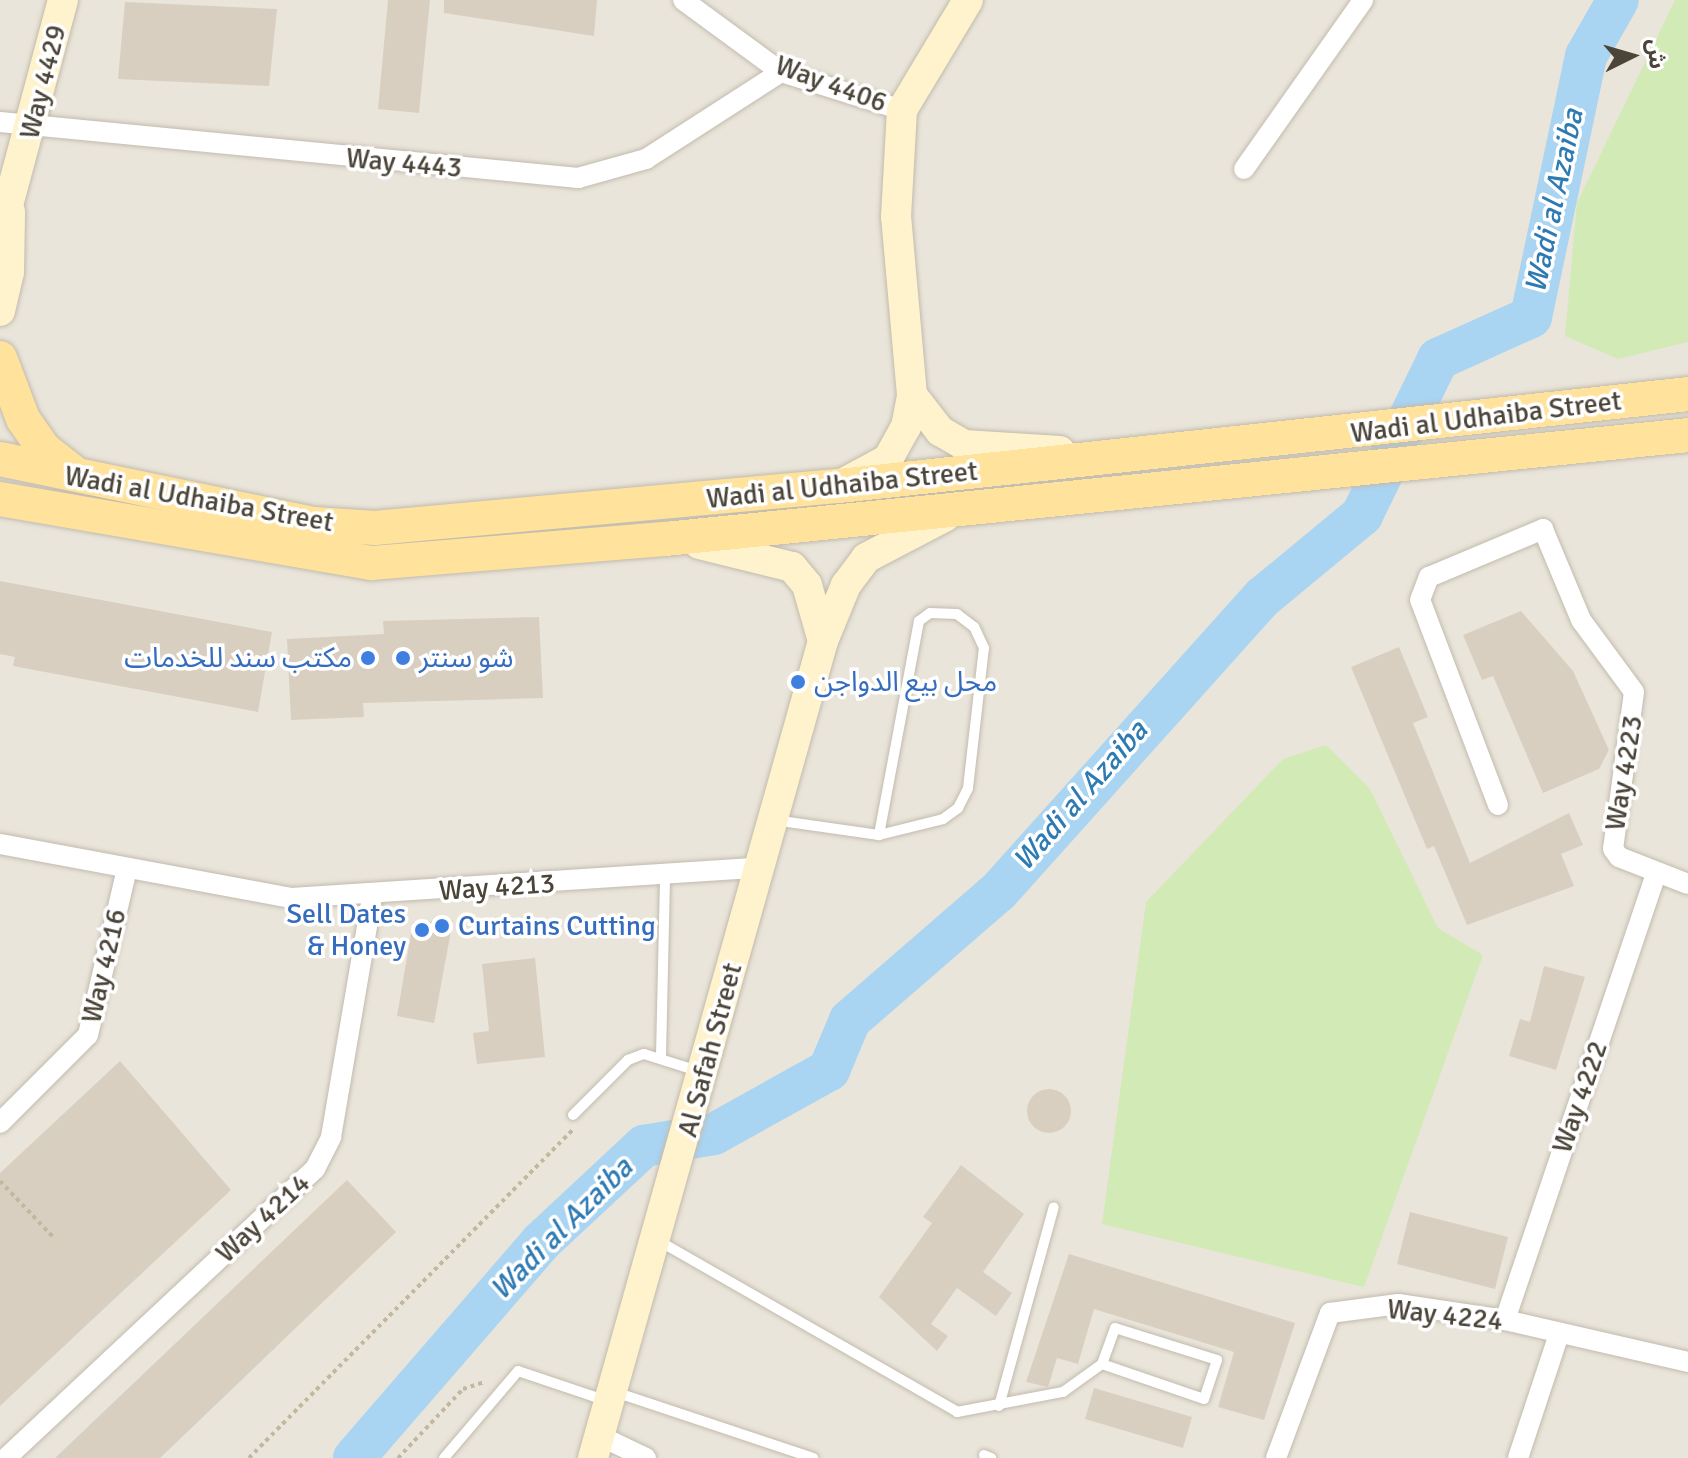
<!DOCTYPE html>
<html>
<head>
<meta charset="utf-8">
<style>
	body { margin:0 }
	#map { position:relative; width:1688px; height:1458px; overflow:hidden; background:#f6f3ec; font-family:Signika,"Noto Sans Arabic",sans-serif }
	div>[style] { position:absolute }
	.residential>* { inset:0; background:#eae5da }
	.green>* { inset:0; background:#d2eab5 }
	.river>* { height:42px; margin:-21px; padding:0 21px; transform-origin:21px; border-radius:21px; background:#a9d4f2 }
	.building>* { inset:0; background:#d8cfc1 }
	.round { border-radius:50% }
	.path>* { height:4px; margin-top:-2px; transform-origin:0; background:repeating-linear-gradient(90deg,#c4b79f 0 4px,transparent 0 8px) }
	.roads { filter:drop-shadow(0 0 2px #c2bbae) drop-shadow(0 0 2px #c2bbae) }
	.lane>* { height:10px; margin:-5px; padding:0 5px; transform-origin:5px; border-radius:5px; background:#fff }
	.street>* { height:20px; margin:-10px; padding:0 10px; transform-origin:10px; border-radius:10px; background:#fff }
	.secondary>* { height:30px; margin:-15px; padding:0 15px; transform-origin:15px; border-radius:15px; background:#fff3cd }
	.primary>* { height:34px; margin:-17px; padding:0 17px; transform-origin:17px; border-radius:17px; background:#ffe39c }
	.dots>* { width:22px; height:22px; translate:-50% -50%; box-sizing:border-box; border:4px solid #fff; border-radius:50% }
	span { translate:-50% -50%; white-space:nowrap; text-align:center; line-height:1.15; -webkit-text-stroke:7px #fff; paint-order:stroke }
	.street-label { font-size:28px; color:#4b4439 }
	.shop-label { font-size:28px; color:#366cbe }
	.right { translate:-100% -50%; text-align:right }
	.left { translate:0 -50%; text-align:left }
	.water-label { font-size:30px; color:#2e7ab2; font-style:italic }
	.north { position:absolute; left:1592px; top:16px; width:80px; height:80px; -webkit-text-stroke:6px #fff; paint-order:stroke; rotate:85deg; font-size:22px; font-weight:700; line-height:32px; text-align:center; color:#4b4439 }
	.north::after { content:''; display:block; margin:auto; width:28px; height:36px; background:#4b4439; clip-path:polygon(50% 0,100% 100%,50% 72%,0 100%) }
</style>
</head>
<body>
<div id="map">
	<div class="residential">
		<div style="clip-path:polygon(0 0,1688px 0,1688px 1458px,0 1458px)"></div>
	</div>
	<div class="green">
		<div style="clip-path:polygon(1675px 0,1688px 0,1688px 342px,1618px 359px,1565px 336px,1577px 203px)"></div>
		<div style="clip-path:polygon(1326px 745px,1370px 789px,1438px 928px,1483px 955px,1364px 1287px,1102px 1224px,1146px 902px,1283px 759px)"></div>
	</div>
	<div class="river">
		<div style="left:354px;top:1458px;width:286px;rotate:-49.1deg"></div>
		<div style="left:541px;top:1242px;width:141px;rotate:-43deg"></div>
		<div style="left:644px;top:1146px;width:71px;rotate:-9.7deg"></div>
		<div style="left:714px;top:1134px;width:132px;rotate:-29.1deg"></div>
		<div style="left:829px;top:1070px;width:54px;rotate:-67.2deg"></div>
		<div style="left:850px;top:1020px;width:196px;rotate:-40.9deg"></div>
		<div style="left:998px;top:892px;width:397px;rotate:-48.1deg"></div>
		<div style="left:1263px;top:597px;width:129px;rotate:-39.6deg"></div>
		<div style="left:1362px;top:515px;width:174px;rotate:-64deg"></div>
		<div style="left:1438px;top:359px;width:102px;rotate:-24.3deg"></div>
		<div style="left:1531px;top:317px;width:267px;rotate:-78.1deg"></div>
		<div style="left:1586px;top:56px;width:64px;rotate:-60.3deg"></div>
	</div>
	<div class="building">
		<div style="clip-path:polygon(388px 0,430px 0,419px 113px,378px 109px)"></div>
		<div style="clip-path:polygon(444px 0,597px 0,594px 36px,444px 13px)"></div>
		<div style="clip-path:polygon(125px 2px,277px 9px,269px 86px,118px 79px)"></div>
		<div style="clip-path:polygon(0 581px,272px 632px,258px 712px,13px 666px,15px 657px,0 654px)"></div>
		<div style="clip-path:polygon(1521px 611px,1573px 671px,1609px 750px,1599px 769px,1543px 793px,1493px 676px,1482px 680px,1463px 635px)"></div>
		<div style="clip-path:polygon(539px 617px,543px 698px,363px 703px,364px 717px,291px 720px,287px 639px,384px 634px,383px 621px)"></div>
		<div style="clip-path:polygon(1399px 647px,1428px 717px,1413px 723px,1470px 863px,1569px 813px,1583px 845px,1561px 854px,1574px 886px,1467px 925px,1434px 846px,1427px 849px,1351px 667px)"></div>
		<div style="clip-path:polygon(453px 920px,434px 1023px,397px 1016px,413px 922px)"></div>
		<div style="clip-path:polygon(535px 958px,545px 1057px,477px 1064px,473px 1033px,489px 1031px,482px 964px)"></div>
		<div style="clip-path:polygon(1544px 966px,1585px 977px,1556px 1070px,1509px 1056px,1520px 1019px,1530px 1022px)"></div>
		<div style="clip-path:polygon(120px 1061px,231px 1190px,0 1406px,0 1173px)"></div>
		<div class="round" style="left:1027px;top:1089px;width:44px;height:44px"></div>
		<div style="clip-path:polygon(961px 1165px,1024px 1214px,983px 1272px,1012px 1293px,996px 1316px,957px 1288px,931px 1324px,948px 1336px,937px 1351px,879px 1297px,932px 1223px,923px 1217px)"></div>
		<div style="clip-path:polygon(347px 1180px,396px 1232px,181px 1438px,160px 1458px,55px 1458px)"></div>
		<div style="clip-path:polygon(1410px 1212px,1508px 1237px,1495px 1289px,1397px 1264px)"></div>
		<div style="clip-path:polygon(1069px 1254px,1295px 1323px,1264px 1420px,1218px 1407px,1234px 1352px,1094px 1309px,1078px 1364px,1057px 1358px,1048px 1387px,1026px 1382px)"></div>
		<div style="clip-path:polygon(1094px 1388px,1192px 1417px,1183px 1448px,1085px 1419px)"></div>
	</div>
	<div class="path">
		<div style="left:0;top:1181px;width:79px;rotate:46.5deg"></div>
		<div style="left:249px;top:1458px;width:462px;rotate:-45.4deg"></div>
		<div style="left:398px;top:1458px;width:95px;rotate:-46.7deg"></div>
		<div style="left:463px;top:1389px;width:23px;rotate:-18deg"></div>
	</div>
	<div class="roads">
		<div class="lane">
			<div style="left:774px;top:820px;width:106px;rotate:8.1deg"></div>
			<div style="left:879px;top:835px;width:66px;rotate:-14deg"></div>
			<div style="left:943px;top:819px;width:19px;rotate:-36deg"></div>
			<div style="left:958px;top:808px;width:22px;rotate:-63deg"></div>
			<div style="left:968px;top:788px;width:141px;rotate:-83.5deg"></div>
			<div style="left:984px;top:648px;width:23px;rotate:-115deg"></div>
			<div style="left:974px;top:627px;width:21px;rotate:-143deg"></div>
			<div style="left:957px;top:614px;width:27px;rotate:-178deg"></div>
			<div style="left:930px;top:613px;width:14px;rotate:144deg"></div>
			<div style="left:919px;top:621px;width:218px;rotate:100.6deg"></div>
			<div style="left:661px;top:1056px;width:181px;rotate:-88.7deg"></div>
			<div style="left:573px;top:1115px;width:78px;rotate:-45deg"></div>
			<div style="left:628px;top:1060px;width:17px;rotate:-21deg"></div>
			<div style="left:644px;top:1054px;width:57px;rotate:17.5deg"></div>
			<div style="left:659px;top:1241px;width:344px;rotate:29.8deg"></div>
			<div style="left:957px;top:1412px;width:108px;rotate:-10.7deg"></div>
			<div style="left:1063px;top:1392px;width:48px;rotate:-35.7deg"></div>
			<div style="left:1102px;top:1364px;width:38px;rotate:-70deg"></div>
			<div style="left:1115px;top:1328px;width:107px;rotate:17.4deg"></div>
			<div style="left:1217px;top:1360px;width:41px;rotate:108.4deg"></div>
			<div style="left:1204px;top:1399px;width:108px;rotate:-161.1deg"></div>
			<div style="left:615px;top:1392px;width:209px;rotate:18.4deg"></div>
			<div style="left:999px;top:1406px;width:206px;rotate:-74.6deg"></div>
			<div style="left:984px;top:1455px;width:8px;rotate:23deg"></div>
			<div style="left:444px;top:1458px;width:114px;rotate:-49.6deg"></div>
			<div style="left:518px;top:1371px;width:91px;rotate:18.6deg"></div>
		</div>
		<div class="street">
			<div style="left:683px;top:0;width:122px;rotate:36.3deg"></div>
			<div style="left:781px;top:72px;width:127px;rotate:17.4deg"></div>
			<div style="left:0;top:122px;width:581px;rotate:5.53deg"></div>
			<div style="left:578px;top:178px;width:71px;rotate:-15.6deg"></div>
			<div style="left:646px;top:159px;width:161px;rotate:-32.8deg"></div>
			<div style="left:1244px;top:169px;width:207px;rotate:-54.8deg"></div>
			<div style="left:1498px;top:805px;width:219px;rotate:-110.8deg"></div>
			<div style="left:1420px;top:600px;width:25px;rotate:-69deg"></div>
			<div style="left:1429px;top:577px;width:124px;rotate:-22.8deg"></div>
			<div style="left:1543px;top:529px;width:99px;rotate:67.3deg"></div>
			<div style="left:1581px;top:620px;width:89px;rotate:53.6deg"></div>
			<div style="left:1634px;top:692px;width:158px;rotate:97.6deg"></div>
			<div style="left:1613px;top:849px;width:10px;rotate:53deg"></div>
			<div style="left:1619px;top:857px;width:74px;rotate:21.4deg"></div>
			<div style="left:0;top:844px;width:295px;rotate:10.5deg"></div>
			<div style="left:290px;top:898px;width:469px;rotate:-3.7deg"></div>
			<div style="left:0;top:1123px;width:124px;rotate:-45deg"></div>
			<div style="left:88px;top:1035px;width:171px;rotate:-76.8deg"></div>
			<div style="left:1505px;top:1320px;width:472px;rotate:-71.3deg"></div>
			<div style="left:600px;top:1436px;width:51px;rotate:25.6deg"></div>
			<div style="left:6px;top:1458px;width:423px;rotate:-43.1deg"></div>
			<div style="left:315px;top:1169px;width:36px;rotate:-63deg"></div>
			<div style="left:331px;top:1137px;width:244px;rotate:-80.3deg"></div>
			<div style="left:1276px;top:1458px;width:155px;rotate:-69.6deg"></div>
			<div style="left:1330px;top:1313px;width:69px;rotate:-7.5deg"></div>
			<div style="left:1398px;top:1304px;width:108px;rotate:8.5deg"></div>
			<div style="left:1505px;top:1320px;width:188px;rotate:12.9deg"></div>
			<div style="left:1518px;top:1458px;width:131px;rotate:-71.7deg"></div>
		</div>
		<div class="secondary">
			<div style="left:0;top:235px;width:243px;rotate:-75deg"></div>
			<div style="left:0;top:311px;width:40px;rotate:-77deg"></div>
			<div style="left:9px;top:272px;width:60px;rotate:-89deg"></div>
			<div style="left:912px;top:395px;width:46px;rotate:52.1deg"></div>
			<div style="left:940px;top:431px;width:28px;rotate:30deg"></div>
			<div style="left:964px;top:445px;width:96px;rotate:3.6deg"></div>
			<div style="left:844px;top:483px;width:50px;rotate:-28.6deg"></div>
			<div style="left:888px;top:459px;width:37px;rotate:-61deg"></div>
			<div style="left:906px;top:427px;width:33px;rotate:-79deg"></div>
			<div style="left:912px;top:395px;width:179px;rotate:-95.1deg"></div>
			<div style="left:896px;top:217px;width:107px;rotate:-86.8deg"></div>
			<div style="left:902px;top:110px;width:128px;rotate:-59deg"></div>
			<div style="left:699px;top:544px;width:96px;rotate:13.9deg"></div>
			<div style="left:792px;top:567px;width:23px;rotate:50deg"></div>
			<div style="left:807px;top:585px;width:58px;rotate:74.1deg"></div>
			<div style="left:593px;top:1458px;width:849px;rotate:-74.28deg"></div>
			<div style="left:823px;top:641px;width:61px;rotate:-67.7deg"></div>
			<div style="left:846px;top:585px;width:34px;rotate:-53deg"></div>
			<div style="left:866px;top:558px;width:90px;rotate:-27.7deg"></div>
		</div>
		<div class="primary">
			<div style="left:0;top:358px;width:65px;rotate:69.3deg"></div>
			<div style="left:23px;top:419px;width:38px;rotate:55deg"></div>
			<div style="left:45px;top:450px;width:39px;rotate:38deg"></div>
			<div style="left:0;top:459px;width:322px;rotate:11.7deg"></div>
			<div style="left:315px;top:524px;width:60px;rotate:3.8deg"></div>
			<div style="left:375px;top:528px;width:466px;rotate:-5.2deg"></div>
			<div style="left:839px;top:486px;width:854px;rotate:-6.18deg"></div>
			<div style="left:0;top:499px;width:377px;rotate:9.8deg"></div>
			<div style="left:372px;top:563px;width:294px;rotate:-4.7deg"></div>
			<div style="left:665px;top:539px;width:1028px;rotate:-5.8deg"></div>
		</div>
	</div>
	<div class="dots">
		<div style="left:368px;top:658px;background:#3f7fe0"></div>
		<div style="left:403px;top:658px;background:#3f7fe0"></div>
		<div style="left:798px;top:682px;background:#3f7fe0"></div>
		<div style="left:442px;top:926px;background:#3f7fe0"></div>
		<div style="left:422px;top:930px;background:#3f7fe0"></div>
	</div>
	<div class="street-label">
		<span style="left:43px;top:82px;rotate:-76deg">Way 4429</span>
		<span style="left:831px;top:84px;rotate:20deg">Way 4406</span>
		<span style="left:404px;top:163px;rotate:5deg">Way 4443</span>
		<span style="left:1486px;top:417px;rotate:-7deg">Wadi al Udhaiba Street</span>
		<span style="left:842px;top:485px;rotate:-6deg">Wadi al Udhaiba Street</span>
		<span style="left:199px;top:499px;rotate:10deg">Wadi al Udhaiba Street</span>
		<span style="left:1624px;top:773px;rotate:-81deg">Way 4223</span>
		<span style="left:497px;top:887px;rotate:-4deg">Way 4213</span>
		<span style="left:104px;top:966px;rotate:-77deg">Way 4216</span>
		<span style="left:710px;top:1050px;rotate:-75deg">Al Safah Street</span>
		<span style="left:1580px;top:1097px;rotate:-71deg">Way 4222</span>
		<span style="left:263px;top:1218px;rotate:-43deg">Way 4214</span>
		<span style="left:1445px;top:1315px;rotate:6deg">Way 4224</span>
	</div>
	<div class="shop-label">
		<span class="right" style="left:352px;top:658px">مكتب سند للخدمات</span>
		<span class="left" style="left:419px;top:658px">شو سنتر</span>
		<span class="left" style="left:814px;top:682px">محل بيع الدواجن</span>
		<span class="right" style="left:406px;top:930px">Sell Dates<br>&amp; Honey</span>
		<span class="left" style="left:458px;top:926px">Curtains Cutting</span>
	</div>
	<div class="water-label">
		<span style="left:1555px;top:201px;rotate:-78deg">Wadi al Azaiba</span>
		<span style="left:1081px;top:796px;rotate:-49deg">Wadi al Azaiba</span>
		<span style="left:562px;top:1229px;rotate:-45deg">Wadi al Azaiba</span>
	</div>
	<div class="north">ش</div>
</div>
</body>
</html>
